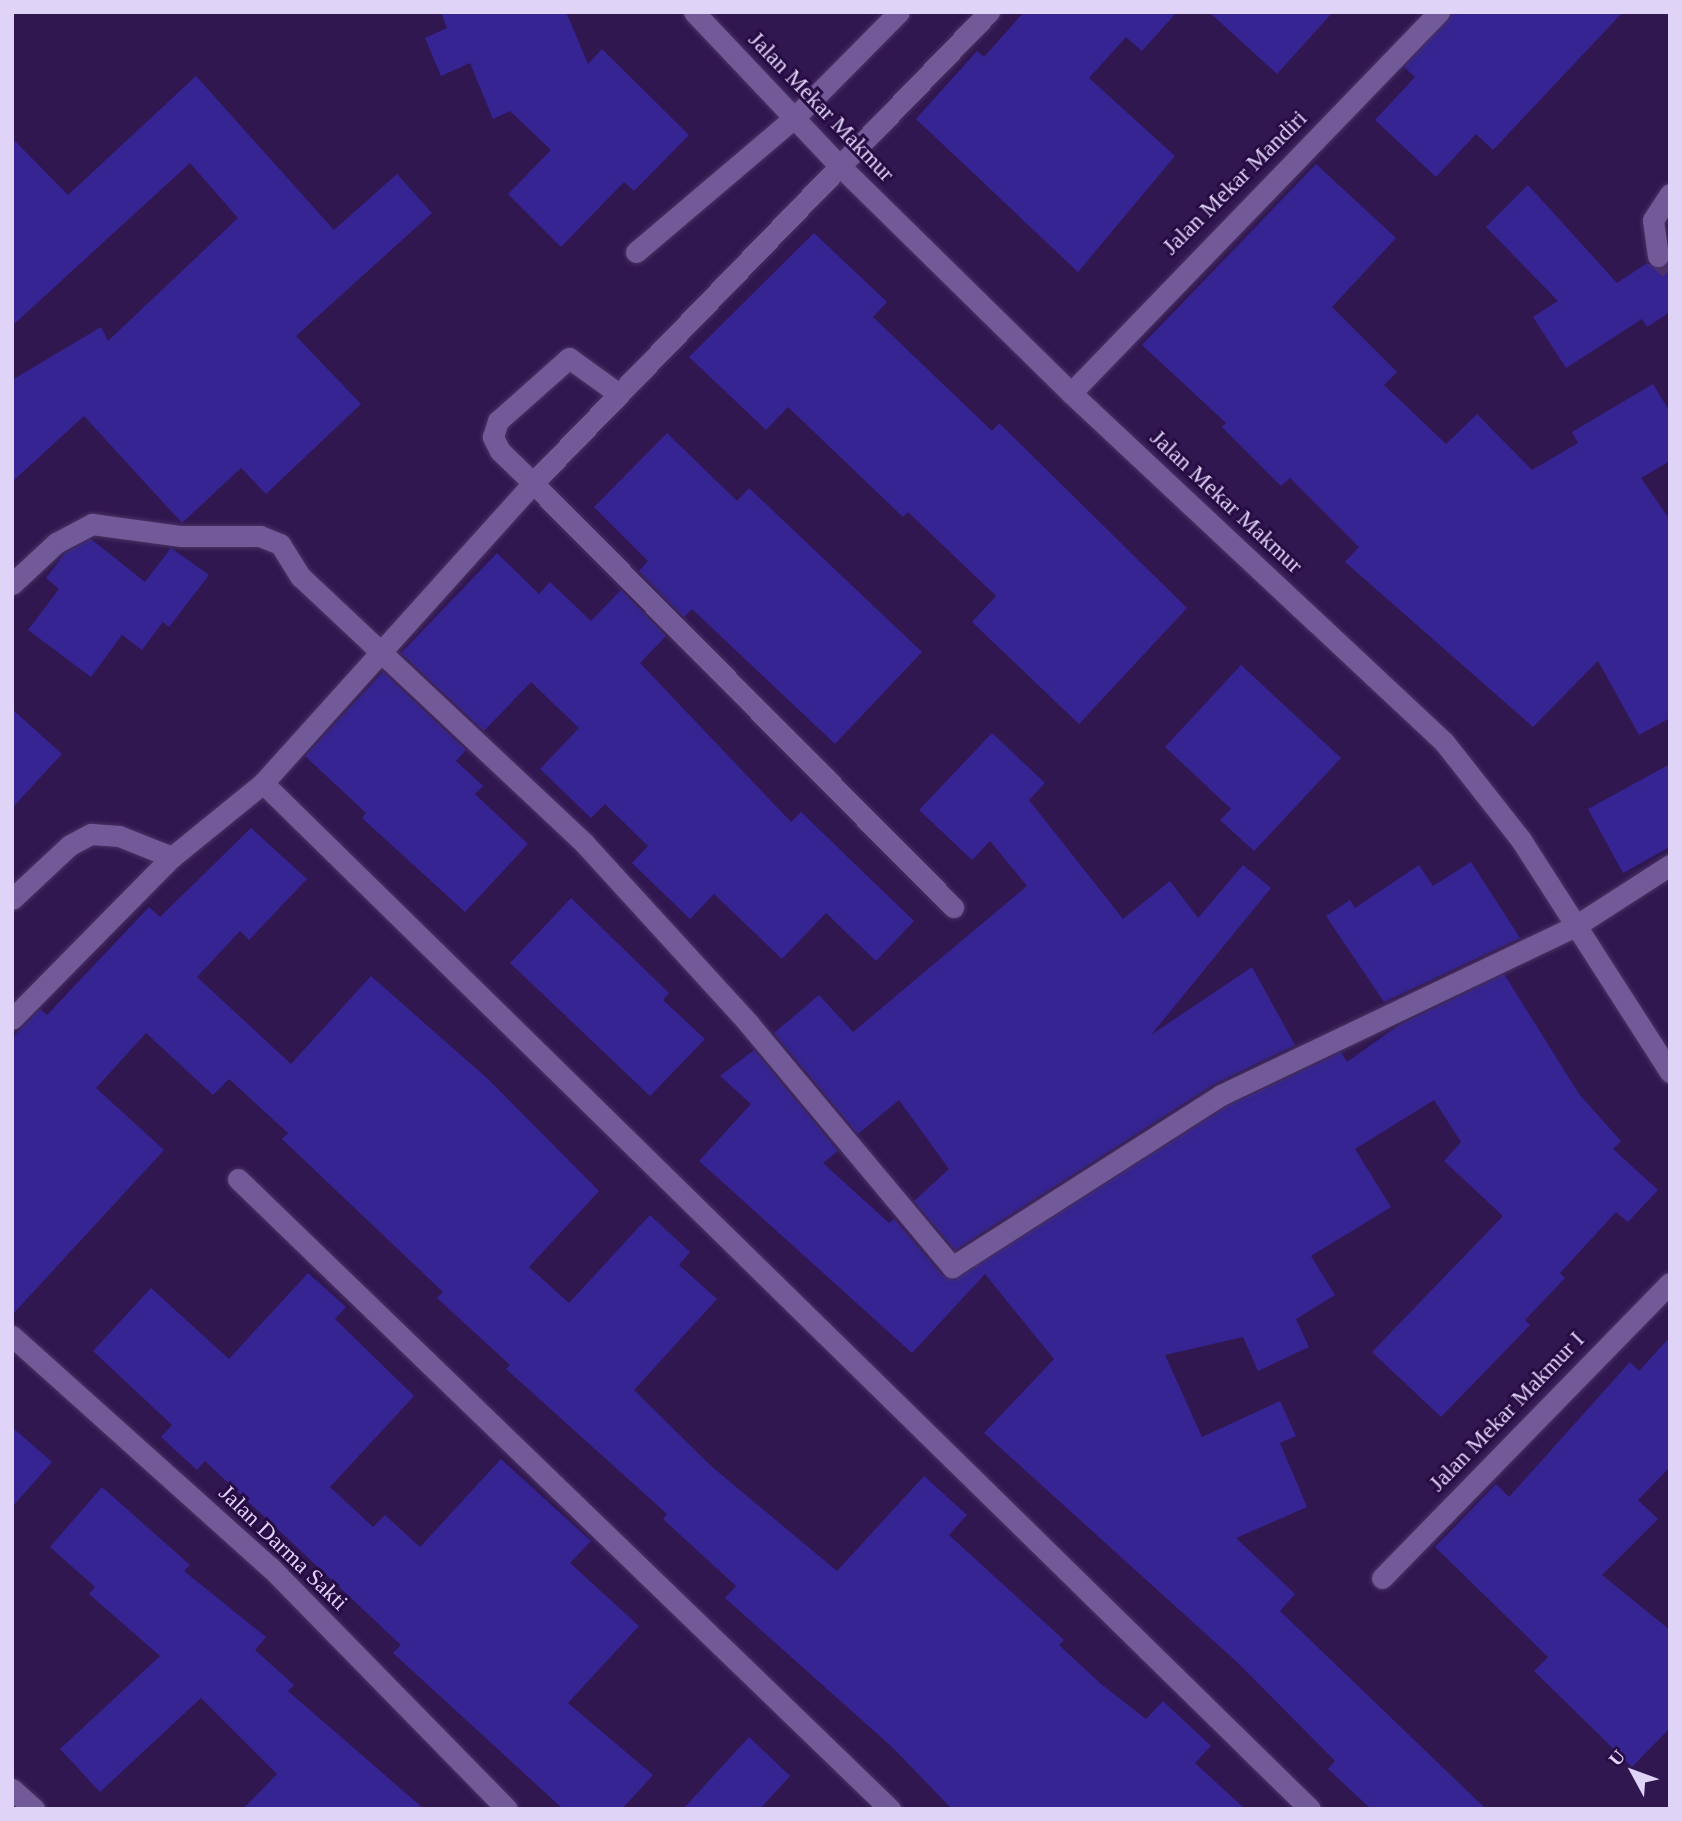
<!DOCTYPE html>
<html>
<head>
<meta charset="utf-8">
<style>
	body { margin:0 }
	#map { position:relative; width:1682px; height:1821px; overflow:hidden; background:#311750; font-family:"Times New Roman",serif }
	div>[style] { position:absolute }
	.building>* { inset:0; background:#352491 }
	.minor-tunnel>* { height:21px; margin-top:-10.5px; transform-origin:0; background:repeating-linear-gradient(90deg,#4b3369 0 21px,transparent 0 31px) }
	.roads { filter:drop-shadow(0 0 2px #493363) drop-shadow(0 0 2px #493363) }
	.service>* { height:21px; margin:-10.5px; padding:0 10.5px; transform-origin:10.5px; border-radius:10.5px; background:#725a99 }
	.minor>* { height:21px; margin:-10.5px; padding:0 10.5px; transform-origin:10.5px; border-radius:10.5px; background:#725a99 }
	span { translate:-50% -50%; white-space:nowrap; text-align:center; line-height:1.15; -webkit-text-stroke:6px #270c44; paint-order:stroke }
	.street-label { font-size:23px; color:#dfd3f7 }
	.frame { position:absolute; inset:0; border:14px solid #dfd3f7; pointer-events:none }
	.north { position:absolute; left:1598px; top:1737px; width:70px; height:70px; -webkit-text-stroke:5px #270c44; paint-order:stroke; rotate:311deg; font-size:19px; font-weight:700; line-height:28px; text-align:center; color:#dfd3f7 }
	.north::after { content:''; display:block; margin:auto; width:24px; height:32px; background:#dfd3f7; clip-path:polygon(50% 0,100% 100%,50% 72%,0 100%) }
</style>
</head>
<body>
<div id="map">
	<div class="building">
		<div style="clip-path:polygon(441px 12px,566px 12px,588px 64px,602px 49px,689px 135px,634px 191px,624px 182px,561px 247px,508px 194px,551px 150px,510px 111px,493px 119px,470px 63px,441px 76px,425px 38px,447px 28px)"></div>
		<div style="clip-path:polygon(1024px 12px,1177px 12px,1142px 51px,1126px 37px,1089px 78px,1175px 156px,1078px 272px,916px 119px,977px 51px,984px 57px)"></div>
		<div style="clip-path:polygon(1209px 12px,1333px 12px,1277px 74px)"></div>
		<div style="clip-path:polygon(1454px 12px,1623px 12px,1493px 150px,1476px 134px,1436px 177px,1375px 120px,1415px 77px,1404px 67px)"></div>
		<div style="clip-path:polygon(196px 76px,334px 230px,397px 174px,432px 213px,296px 336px,361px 404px,266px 494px,241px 468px,182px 523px,84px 416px,12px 482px,12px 380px,101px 327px,108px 341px,238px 218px,190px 163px,12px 326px,12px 138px,68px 195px)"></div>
		<div style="clip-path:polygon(1316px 164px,1396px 238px,1332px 307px,1397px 372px,1384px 385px,1446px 444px,1477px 414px,1532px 470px,1578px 443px,1572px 432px,1653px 384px,1670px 412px,1670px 461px,1641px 478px,1670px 520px,1670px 718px,1639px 735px,1598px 661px,1533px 727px,1345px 562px,1359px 547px,1290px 478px,1281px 486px,1222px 427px,1226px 423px,1142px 345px)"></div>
		<div style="clip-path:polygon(1528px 185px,1617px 283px,1647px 263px,1659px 269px,1670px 262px,1670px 312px,1647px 327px,1642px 319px,1566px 368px,1533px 317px,1558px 301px,1486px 227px)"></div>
		<div style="clip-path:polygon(814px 233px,887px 302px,873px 317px,992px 431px,999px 423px,1187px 608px,1079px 724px,972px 622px,996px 596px,908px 512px,903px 517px,788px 407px,766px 430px,689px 357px)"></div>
		<div style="clip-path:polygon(667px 433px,737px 501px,749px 488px,922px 652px,835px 744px,692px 609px,684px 617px,639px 571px,648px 561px,594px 507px)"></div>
		<div style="clip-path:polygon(91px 539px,145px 582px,171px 548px,209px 575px,169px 627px,163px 622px,142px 650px,122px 635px,91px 677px,28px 630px,59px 589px,46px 578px,66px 552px)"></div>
		<div style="clip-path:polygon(497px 553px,539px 594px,550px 582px,591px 621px,621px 590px,666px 636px,640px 663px,791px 822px,801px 812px,914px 921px,876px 961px,826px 913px,782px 959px,714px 894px,690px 919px,632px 863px,648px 846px,605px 804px,591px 818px,540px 769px,579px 728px,531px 682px,484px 731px,401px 653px)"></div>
		<div style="clip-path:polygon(1241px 665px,1341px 758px,1254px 851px,1220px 820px,1231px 809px,1165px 747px)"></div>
		<div style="clip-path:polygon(383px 672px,466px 750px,456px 761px,483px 786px,475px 794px,528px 844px,465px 912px,362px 818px,366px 813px,305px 756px)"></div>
		<div style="clip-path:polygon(12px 709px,62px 754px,12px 808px)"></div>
		<div style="clip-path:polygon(992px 733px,1045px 783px,1029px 800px,1123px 919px,1170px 881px,1198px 918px,1243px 865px,1271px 888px,1151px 1035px,1252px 967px,1295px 1045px,1214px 1084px,955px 1250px,914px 1201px,949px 1169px,899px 1100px,858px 1134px,774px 1033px,819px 995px,853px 1032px,1027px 886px,990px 841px,972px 860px,919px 810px)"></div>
		<div style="clip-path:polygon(1670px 764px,1670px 847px,1623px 873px,1588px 809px)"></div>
		<div style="clip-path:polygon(251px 828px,307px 879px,249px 940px,240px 931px,197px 977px,291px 1064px,371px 976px,489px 1080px,599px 1191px,529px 1267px,569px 1303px,650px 1215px,690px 1252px,679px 1265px,717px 1299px,634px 1390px,711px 1466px,837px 1571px,924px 1476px,967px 1515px,949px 1535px,1064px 1640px,1059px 1645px,1101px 1684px,1146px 1719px,1163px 1701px,1211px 1746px,1195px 1763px,1245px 1809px,952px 1809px,892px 1747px,725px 1598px,736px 1586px,663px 1519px,667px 1514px,506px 1369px,510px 1365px,437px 1298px,443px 1292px,282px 1139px,288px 1133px,229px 1079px,213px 1095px,146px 1033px,96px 1088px,164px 1150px,12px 1315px,12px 1038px,40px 1009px,47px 1015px,149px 907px,160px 917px)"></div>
		<div style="clip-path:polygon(1471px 862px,1520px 938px,1384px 1002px,1326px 916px,1350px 900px,1355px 908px,1419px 865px,1433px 886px)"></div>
		<div style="clip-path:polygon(571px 898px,669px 993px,663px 1000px,705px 1039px,650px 1096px,510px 963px)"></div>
		<div style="clip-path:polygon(1504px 974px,1579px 1094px,1621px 1141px,1613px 1149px,1658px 1190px,1628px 1222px,1616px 1212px,1560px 1273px,1565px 1278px,1525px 1320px,1530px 1325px,1441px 1417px,1372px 1352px,1503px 1216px,1444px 1161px,1461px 1142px,1434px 1100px,1355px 1149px,1391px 1207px,1311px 1256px,1335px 1295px,1296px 1319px,1309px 1347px,1258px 1371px,1243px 1337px,1165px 1355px,1202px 1437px,1280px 1401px,1296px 1436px,1280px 1443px,1307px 1507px,1236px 1538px,1295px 1594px,1280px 1611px,1486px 1809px,1371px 1809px,1328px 1769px,1335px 1761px,1238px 1663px,984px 1433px,1054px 1359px,985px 1274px,912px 1353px,699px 1161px,751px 1104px,720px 1076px,754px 1050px,838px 1151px,823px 1163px,889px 1223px,894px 1219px,942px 1275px,954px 1280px,1227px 1106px,1341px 1052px,1347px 1062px,1399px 1025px)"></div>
		<div style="clip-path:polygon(308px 1273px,346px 1307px,335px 1319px,414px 1396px,330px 1487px,373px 1527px,385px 1515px,420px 1547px,501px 1459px,591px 1541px,570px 1563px,639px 1626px,568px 1703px,653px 1775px,622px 1809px,563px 1809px,393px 1653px,401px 1645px,205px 1461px,197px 1470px,161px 1437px,172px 1425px,93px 1351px,151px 1288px,229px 1359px)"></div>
		<div style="clip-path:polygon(1670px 1337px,1670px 1467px,1638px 1500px,1658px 1519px,1602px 1575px,1670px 1630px,1670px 1728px,1632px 1767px,1534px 1671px,1548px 1657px,1435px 1547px,1496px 1484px,1509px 1497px,1630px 1362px,1639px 1371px)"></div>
		<div style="clip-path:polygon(12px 1427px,52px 1462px,12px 1507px)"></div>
		<div style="clip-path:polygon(102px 1487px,190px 1565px,184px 1571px,266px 1637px,255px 1650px,294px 1685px,288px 1691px,424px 1809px,243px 1809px,277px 1774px,201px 1698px,100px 1792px,60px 1749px,160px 1656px,89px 1594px,95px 1587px,50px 1547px)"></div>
		<div style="clip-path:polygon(749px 1737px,790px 1776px,760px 1809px,683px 1809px)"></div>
	</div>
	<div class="minor-tunnel">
		<div style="left:1658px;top:256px;width:18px;rotate:47deg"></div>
	</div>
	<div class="roads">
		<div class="service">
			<div style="left:533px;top:483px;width:46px;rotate:-135.9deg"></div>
			<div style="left:500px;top:451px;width:16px;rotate:-117deg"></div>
			<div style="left:493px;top:437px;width:17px;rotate:-73deg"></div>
			<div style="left:498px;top:421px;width:95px;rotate:-41.6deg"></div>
			<div style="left:569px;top:358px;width:62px;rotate:35.8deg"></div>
		</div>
		<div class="minor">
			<div style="left:694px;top:12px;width:208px;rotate:46.6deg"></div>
			<div style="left:837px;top:163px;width:328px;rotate:44.5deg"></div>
			<div style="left:1071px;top:393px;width:511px;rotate:43.1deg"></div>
			<div style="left:1444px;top:742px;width:125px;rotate:51.8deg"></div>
			<div style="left:1521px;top:840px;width:276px;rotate:57.3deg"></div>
			<div style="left:636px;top:252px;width:207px;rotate:-40.3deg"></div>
			<div style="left:794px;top:118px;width:149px;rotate:-45.3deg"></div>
			<div style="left:1658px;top:256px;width:36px;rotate:-98deg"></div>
			<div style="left:1653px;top:220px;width:31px;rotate:-57deg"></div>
			<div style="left:1071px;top:393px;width:530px;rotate:-45.99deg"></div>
			<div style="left:533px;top:483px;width:597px;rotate:45.27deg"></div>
			<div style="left:12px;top:584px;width:60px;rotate:-43deg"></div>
			<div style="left:56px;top:543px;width:41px;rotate:-27.8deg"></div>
			<div style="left:92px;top:524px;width:90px;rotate:7.7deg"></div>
			<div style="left:181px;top:536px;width:79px"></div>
			<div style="left:260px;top:536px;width:22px;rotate:22deg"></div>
			<div style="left:280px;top:544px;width:39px;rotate:58deg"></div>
			<div style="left:301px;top:577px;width:388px;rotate:43.2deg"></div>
			<div style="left:584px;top:843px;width:245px;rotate:47.6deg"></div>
			<div style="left:749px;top:1024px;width:317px;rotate:50.1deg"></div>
			<div style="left:952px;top:1267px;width:319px;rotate:-32.6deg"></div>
			<div style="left:1221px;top:1095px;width:395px;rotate:-25.5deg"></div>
			<div style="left:1577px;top:925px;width:111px;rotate:-32.8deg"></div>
			<div style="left:263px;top:783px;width:1466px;rotate:44.42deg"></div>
			<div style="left:12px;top:899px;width:79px;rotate:-43deg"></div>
			<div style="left:70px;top:845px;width:24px;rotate:-28deg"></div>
			<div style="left:91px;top:834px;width:28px;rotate:4deg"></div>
			<div style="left:119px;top:836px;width:57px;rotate:21.6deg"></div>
			<div style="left:12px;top:1019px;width:228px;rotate:-45.4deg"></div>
			<div style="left:172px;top:857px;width:117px;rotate:-39.1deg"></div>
			<div style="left:263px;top:783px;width:404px;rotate:-48deg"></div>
			<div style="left:533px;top:483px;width:656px;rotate:-45.93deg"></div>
			<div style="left:238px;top:1179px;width:907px;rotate:44.02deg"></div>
			<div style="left:12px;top:1336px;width:348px;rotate:41.9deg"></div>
			<div style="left:271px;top:1568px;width:337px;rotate:45.6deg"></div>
			<div style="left:1382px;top:1578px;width:412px;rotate:-45.7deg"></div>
			<div style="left:12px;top:1789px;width:30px;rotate:42deg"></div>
		</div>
	</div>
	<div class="street-label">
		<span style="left:821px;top:107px;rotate:46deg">Jalan Mekar Makmur</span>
		<span style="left:1235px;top:183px;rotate:-45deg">Jalan Mekar Mandiri</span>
		<span style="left:1226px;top:502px;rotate:43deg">Jalan Mekar Makmur</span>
		<span style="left:1507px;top:1412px;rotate:-46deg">Jalan Mekar Makmur I</span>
		<span style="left:283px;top:1548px;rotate:44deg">Jalan Darma Sakti</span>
	</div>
	<div class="frame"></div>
	<div class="north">U</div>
</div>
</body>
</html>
